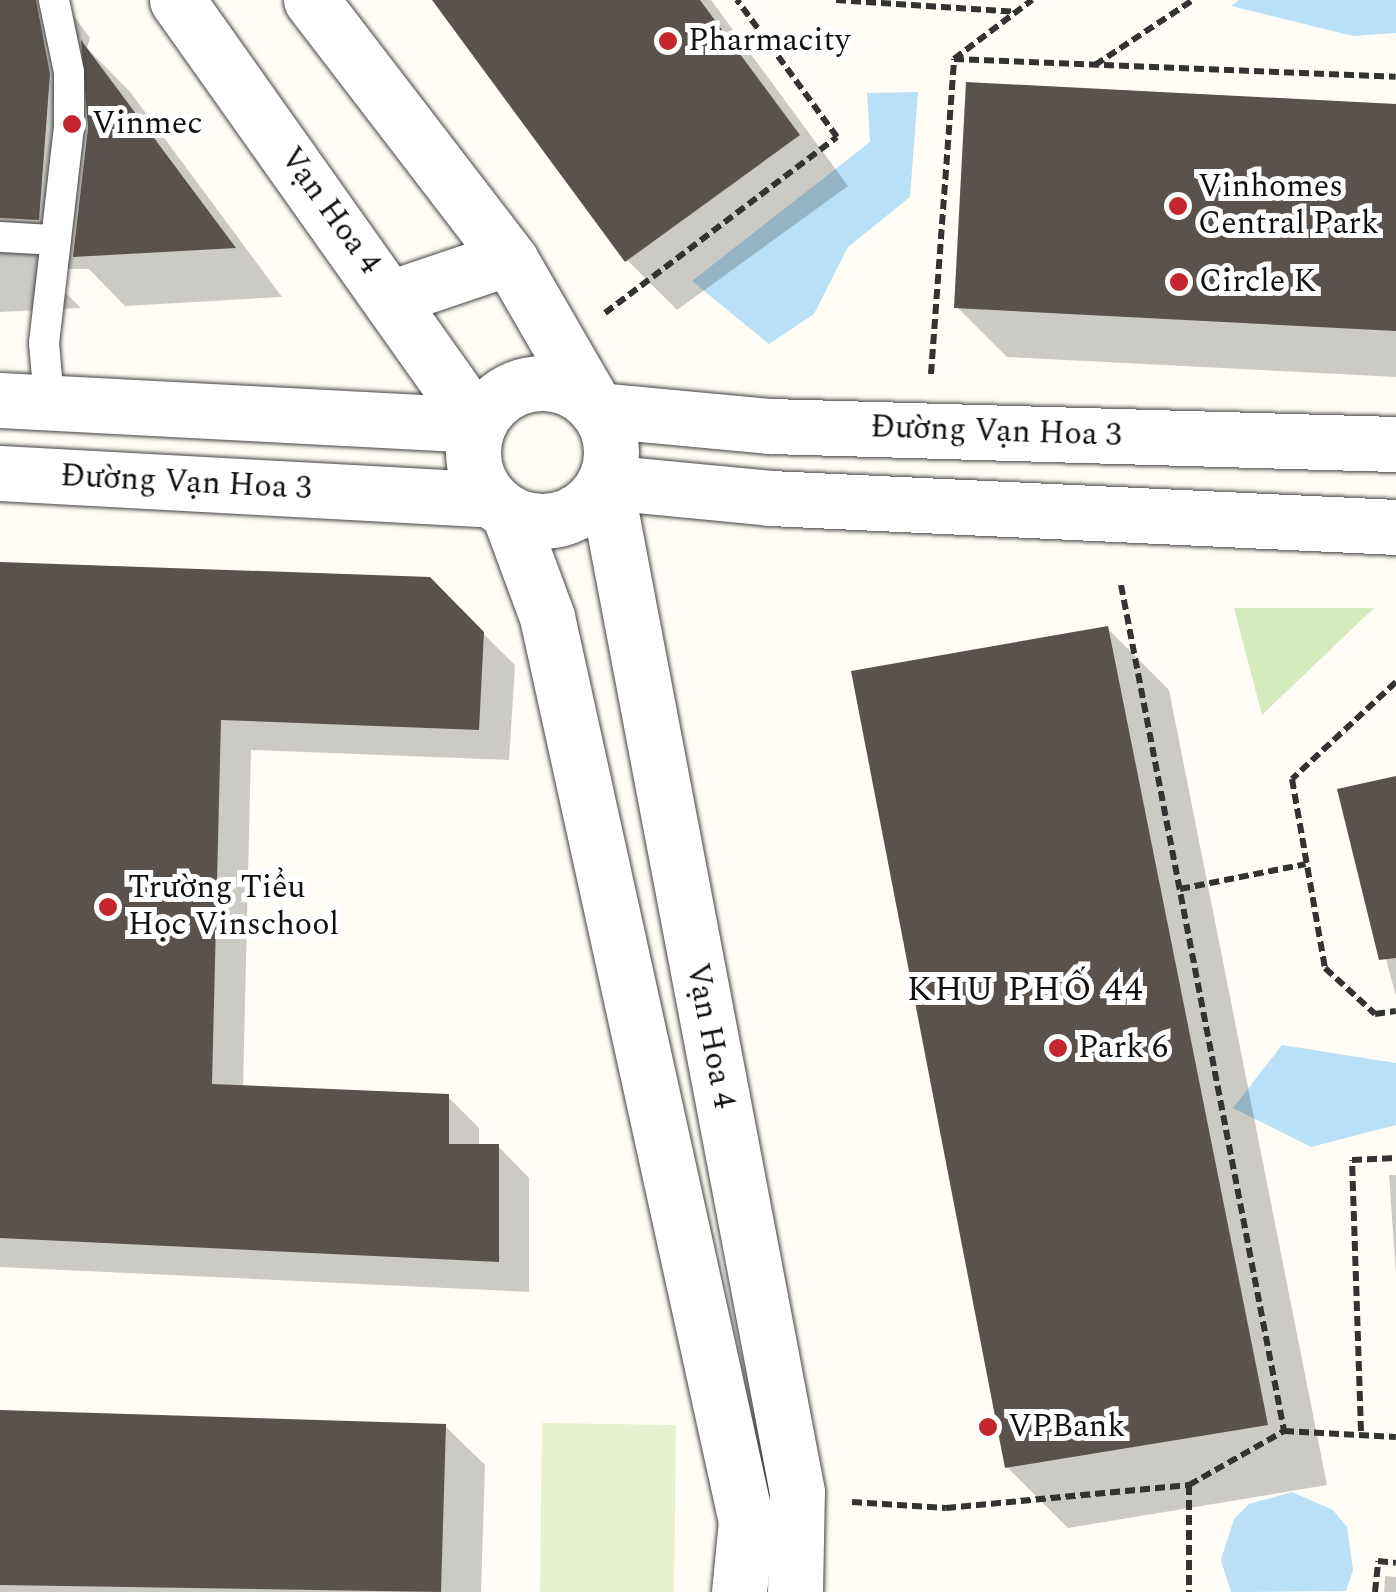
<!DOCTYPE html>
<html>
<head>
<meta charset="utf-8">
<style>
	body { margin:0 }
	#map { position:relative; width:1396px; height:1592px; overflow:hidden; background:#fffdf5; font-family:Spectral,serif }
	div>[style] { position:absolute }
	.green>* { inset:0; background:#d5ebbd }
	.pitch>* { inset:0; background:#e6f2cf }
	.water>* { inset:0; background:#b9e0f7 }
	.shadow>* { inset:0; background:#0003 }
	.building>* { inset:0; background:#5a524d }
	.path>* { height:6px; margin-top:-3px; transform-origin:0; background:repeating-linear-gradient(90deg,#333 0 10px,transparent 0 15px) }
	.roads { filter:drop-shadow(0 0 2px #444) drop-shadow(0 0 2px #444) }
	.lane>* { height:30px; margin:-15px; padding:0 15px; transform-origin:15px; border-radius:15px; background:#fff }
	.street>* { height:55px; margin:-27.5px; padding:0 27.5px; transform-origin:27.5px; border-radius:27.5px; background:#fff }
	.street>.ring { margin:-27.5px; padding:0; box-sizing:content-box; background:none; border:55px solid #fff; border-radius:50% }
	.dots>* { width:28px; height:28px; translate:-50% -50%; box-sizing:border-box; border:5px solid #fff; border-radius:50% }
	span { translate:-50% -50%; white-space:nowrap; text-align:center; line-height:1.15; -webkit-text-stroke:10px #fff; paint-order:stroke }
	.poi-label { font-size:32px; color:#111 }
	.left { translate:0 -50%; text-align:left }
	.street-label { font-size:32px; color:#111 }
	.neighbourhood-label { font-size:35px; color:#111; letter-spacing:2.5px }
</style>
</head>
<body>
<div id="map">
	<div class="green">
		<div style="clip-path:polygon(1234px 608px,1374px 608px,1262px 715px)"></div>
	</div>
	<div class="pitch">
		<div style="clip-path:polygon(542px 1423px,676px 1425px,674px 1592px,540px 1592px)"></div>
	</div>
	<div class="water">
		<div style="clip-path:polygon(1239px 0,1396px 0,1396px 33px,1353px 36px,1231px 6px)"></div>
		<div style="clip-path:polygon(918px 92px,910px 197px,848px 247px,814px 314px,769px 344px,692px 281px,870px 142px,867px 93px)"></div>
		<div style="clip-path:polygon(1282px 1045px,1396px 1063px,1396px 1125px,1311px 1147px,1233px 1108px)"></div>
		<div style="clip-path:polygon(1292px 1492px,1333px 1510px,1347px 1527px,1353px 1570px,1346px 1591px,1231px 1592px,1221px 1560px,1234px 1519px,1249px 1504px)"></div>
	</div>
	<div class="shadow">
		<div style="clip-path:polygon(0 0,62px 0,90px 38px,87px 48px,131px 93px,282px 297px,125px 306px,89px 269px,41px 269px,81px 308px,0 312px)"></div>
		<div style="clip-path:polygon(435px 0,711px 0,848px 186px,677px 310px,627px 260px)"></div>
		<div style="clip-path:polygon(1396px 107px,1396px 377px,1007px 357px,957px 307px)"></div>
		<div style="clip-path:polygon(0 564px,429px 580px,515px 665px,509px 760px,251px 750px,243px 1088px,448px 1097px,479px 1128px,479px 1146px,498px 1146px,529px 1178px,529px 1292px,0 1267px)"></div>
		<div style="clip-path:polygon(1108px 629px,1169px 690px,1327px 1485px,1068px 1528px,1007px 1467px)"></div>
		<div style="clip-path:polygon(1396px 779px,1396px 996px,1340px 791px)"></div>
		<div style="clip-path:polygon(1389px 1175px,1396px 1175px,1396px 1274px)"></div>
		<div style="clip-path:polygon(0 1413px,445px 1426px,485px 1465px,481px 1592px,0 1592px)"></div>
		<div style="clip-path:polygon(1385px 1576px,1396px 1577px,1396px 1592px,1384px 1592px)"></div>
	</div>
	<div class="building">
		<div style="clip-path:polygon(0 0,36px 0,50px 74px,39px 220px,0 218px)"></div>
		<div style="clip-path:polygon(432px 0,700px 0,800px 135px,625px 262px)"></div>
		<div style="clip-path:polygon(81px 40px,236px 248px,73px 257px,88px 128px)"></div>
		<div style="clip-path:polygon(966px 82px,1396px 104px,1396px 331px,954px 308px)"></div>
		<div style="clip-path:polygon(0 562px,430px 577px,484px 632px,479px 730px,221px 720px,212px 1084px,449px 1094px,449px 1144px,499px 1144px,499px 1262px,0 1238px)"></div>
		<div style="clip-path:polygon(1108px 626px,1268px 1425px,1005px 1468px,851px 671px)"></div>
		<div style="clip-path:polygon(1396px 776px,1396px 958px,1379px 960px,1337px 789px)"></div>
		<div style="clip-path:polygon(0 1410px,446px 1424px,441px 1592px,0 1585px)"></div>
	</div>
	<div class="path">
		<div style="left:836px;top:0;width:179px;rotate:3.8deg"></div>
		<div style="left:954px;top:59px;width:442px;rotate:2.3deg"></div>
		<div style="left:1095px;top:65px;width:118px;rotate:-33.6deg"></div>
		<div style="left:605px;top:313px;width:291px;rotate:-37.2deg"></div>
		<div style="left:837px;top:137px;width:170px;rotate:-126.1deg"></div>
		<div style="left:931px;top:374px;width:316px;rotate:-85.8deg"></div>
		<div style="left:954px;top:59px;width:98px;rotate:-37.1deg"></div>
		<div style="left:1121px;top:585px;width:862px;rotate:79.09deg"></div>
		<div style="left:1396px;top:682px;width:142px;rotate:137deg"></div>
		<div style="left:1292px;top:779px;width:192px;rotate:80.1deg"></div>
		<div style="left:1325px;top:968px;width:68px;rotate:42.6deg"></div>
		<div style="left:1375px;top:1014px;width:21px;rotate:-8deg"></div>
		<div style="left:1180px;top:889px;width:128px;rotate:-11.2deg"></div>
		<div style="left:1361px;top:1431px;width:271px;rotate:-91.9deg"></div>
		<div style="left:1352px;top:1160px;width:44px;rotate:-2.6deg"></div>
		<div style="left:1189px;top:1485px;width:107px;rotate:90deg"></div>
		<div style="left:852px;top:1502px;width:94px;rotate:3.7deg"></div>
		<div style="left:946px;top:1508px;width:244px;rotate:-5.4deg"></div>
		<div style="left:1189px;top:1485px;width:109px;rotate:-29.6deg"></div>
		<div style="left:1284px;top:1431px;width:112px;rotate:3.1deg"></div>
		<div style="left:1375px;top:1592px;width:31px;rotate:-84deg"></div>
		<div style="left:1378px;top:1561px;width:18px;rotate:6deg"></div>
	</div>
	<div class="roads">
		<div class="lane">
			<div style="left:0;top:237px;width:54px;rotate:3.2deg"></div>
			<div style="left:49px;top:401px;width:58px;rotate:-94.9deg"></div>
			<div style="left:44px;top:343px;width:216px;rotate:-83.4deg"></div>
			<div style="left:69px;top:128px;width:56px;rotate:-90deg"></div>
			<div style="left:69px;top:72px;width:74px;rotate:-101.8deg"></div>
		</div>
		<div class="street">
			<div style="left:177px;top:0;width:521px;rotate:54.69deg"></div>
			<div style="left:311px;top:0;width:329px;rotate:52.5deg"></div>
			<div style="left:511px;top:261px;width:172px;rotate:60deg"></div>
			<div style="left:597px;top:410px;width:174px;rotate:5.3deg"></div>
			<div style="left:770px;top:426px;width:626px;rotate:1.65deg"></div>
			<div style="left:393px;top:297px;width:121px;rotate:-18.7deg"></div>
			<div class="ring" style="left:473px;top:383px;width:83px;height:83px"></div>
			<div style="left:0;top:400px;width:479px;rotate:3deg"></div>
			<div style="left:0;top:473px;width:493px;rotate:3.1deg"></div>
			<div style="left:509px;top:514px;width:110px;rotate:69.7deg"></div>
			<div style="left:547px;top:617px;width:926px;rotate:77.59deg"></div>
			<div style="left:746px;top:1521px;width:71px;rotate:95.6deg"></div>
			<div style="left:795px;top:1592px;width:100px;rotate:-88.9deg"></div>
			<div style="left:797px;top:1492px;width:1028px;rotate:-100.76deg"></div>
			<div style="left:605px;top:482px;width:166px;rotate:5.5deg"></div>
			<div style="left:770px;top:498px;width:627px;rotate:2.65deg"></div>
		</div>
	</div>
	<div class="dots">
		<div style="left:668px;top:41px;background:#c4262e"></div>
		<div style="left:72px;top:124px;background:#c4262e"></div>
		<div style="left:1178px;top:206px;background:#c4262e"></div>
		<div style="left:1179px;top:282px;background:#c4262e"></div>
		<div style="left:108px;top:907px;background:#c4262e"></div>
		<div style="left:1058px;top:1048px;background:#c4262e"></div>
		<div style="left:988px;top:1427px;background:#c4262e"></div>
	</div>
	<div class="poi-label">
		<span class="left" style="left:688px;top:41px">Pharmacity</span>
		<span class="left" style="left:92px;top:124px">Vinmec</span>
		<span class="left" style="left:1198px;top:206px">Vinhomes<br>Central Park</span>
		<span class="left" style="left:1199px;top:282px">Circle K</span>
		<span class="left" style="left:128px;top:907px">Trường Tiểu<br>Học Vinschool</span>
		<span class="left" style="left:1078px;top:1048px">Park 6</span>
		<span class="left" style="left:1008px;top:1427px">VPBank</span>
	</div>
	<div class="street-label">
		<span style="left:330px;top:211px;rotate:54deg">Vạn Hoa 4</span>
		<span style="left:996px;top:432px;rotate:2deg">Đường Vạn Hoa 3</span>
		<span style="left:186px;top:483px;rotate:3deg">Đường Vạn Hoa 3</span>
		<span style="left:710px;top:1036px;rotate:79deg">Vạn Hoa 4</span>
	</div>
	<div class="neighbourhood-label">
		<span style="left:1026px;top:990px">KHU PHỐ 44</span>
	</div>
</div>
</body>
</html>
